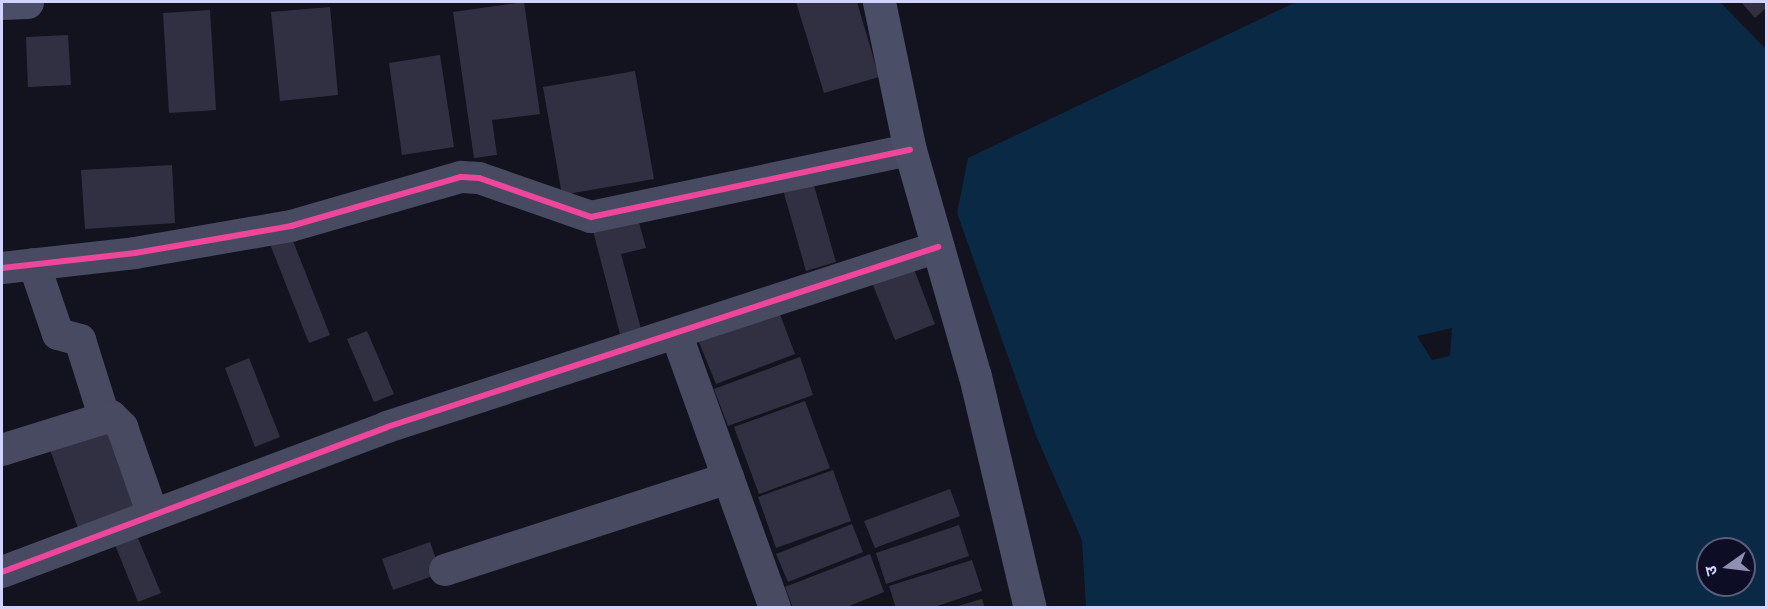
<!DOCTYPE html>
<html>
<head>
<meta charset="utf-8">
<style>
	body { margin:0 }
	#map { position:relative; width:1768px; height:609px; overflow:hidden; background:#13131f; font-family:"Asap Condensed","Noto Sans Devanagari",sans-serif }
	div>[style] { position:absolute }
	.water>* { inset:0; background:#0a2945 }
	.building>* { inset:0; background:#313042 }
	.street>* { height:32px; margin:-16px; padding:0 16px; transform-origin:16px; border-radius:16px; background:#474a61 }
	.secondary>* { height:33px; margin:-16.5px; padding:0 16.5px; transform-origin:16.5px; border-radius:16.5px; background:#4a4e66 }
	.cycleway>* { height:6px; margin:-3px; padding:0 3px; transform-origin:3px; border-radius:3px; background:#ed469a }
	span { translate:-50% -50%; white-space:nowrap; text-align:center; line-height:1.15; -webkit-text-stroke:6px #0d0d25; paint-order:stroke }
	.frame { position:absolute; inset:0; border:3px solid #d2d4ff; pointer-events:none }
	.north { position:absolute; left:1696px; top:537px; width:60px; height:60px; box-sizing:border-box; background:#0d0d25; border:2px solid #5c5d7c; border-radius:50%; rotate:256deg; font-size:16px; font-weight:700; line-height:24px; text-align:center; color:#d2d4ff }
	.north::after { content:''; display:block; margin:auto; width:21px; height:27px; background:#8f90b1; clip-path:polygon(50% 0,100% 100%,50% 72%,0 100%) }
</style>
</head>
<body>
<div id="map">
	<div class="water">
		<div style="clip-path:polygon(evenodd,1296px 2px,1720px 2px,1766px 49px,1766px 607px,1086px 607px,1082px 540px,1037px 438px,957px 213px,968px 158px,1296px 2px,1452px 328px,1450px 356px,1432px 360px,1417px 336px,1452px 328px,1296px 2px,1708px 549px,1744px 549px,1744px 585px,1708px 585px,1708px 549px)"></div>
	</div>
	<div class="building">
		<div style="clip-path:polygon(524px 2px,540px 114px,492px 120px,497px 155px,474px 158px,453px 12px)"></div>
		<div style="clip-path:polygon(796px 2px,857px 2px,879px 77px,824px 93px)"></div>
		<div style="clip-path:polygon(1741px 2px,1766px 2px,1766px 8px,1755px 18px)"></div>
		<div style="clip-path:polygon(330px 7px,338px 95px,280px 101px,271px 12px)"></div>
		<div style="clip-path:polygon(210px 10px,216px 110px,169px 113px,163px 13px)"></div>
		<div style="clip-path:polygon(68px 35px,71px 85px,28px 87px,26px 37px)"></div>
		<div style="clip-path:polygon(440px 55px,454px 147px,402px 155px,389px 63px)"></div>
		<div style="clip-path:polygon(635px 71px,654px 179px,562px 195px,543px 87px)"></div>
		<div style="clip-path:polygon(172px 165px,175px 223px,85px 229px,81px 170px)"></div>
		<div style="clip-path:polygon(813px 182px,836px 262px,806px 271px,783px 190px)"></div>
		<div style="clip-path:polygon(638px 219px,646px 248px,621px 254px,641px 329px,620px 334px,593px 231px)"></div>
		<div style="clip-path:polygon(289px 231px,330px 335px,309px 343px,268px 239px)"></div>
		<div style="clip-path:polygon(912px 264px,935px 324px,895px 340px,871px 280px)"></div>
		<div style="clip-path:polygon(776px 304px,795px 354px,716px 384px,696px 335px)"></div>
		<div style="clip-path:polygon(367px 331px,394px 394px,374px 402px,347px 339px)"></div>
		<div style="clip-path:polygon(800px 357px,813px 395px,728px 426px,714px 389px)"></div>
		<div style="clip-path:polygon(249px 358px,280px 437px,255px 447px,225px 368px)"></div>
		<div style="clip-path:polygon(805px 401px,830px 468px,759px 494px,734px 427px)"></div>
		<div style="clip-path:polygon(104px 420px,135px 511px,79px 531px,47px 441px)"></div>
		<div style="clip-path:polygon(833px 470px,851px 521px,776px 548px,758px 497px)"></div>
		<div style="clip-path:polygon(950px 489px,960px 516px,875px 548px,864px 521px)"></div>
		<div style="clip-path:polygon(852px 524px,863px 552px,788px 582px,776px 554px)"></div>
		<div style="clip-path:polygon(959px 525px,969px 556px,886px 584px,876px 553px)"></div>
		<div style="clip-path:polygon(135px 531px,161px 593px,138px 602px,113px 540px)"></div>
		<div style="clip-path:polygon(430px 542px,441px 573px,393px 590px,382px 559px)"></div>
		<div style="clip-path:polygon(870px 554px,884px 592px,844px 608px,793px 608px,785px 587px)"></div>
		<div style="clip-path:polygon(972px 560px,982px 591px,931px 608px,896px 608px,889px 586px)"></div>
		<div style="clip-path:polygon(982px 599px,985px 608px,954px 608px,954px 607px)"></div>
	</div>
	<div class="street">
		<div style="left:34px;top:264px;width:74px;rotate:71.1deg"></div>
		<div style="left:58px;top:334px;width:23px;rotate:15deg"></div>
		<div style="left:80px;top:340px;width:80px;rotate:72.5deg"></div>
		<div style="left:2px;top:268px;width:134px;rotate:-6.4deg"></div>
		<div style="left:135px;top:253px;width:158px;rotate:-9.8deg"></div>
		<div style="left:291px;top:226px;width:177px;rotate:-16.1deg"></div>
		<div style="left:461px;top:177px;width:18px;rotate:3deg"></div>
		<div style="left:479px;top:178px;width:119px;rotate:19.2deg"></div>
		<div style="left:591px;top:217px;width:326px;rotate:-11.9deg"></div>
		<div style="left:676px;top:333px;width:292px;rotate:70.2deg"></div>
		<div style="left:2px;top:450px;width:114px;rotate:-17.3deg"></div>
		<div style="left:111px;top:416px;width:16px;rotate:45deg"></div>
		<div style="left:122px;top:427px;width:93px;rotate:70.6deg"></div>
		<div style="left:445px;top:570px;width:298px;rotate:-18deg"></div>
		<div style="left:2px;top:572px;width:411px;rotate:-20.6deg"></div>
		<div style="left:387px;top:427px;width:580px;rotate:-18.09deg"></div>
	</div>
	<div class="secondary">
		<div style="left:879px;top:2px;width:151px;rotate:78.2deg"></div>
		<div style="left:910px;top:150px;width:235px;rotate:74deg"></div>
		<div style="left:975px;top:376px;width:238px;rotate:76.7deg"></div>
		<div style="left:2px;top:3px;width:25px;rotate:-2deg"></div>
	</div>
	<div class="cycleway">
		<div style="left:2px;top:268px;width:134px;rotate:-6.4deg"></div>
		<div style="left:135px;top:253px;width:158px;rotate:-9.8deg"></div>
		<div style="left:291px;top:226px;width:177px;rotate:-16.1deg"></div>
		<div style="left:461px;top:177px;width:18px;rotate:3deg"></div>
		<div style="left:479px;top:178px;width:119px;rotate:19.2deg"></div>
		<div style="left:591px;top:217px;width:326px;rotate:-11.9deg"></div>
		<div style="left:2px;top:572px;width:411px;rotate:-20.6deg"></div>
		<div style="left:387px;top:427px;width:580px;rotate:-18.09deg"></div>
	</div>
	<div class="frame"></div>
	<div class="north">उ</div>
</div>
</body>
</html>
